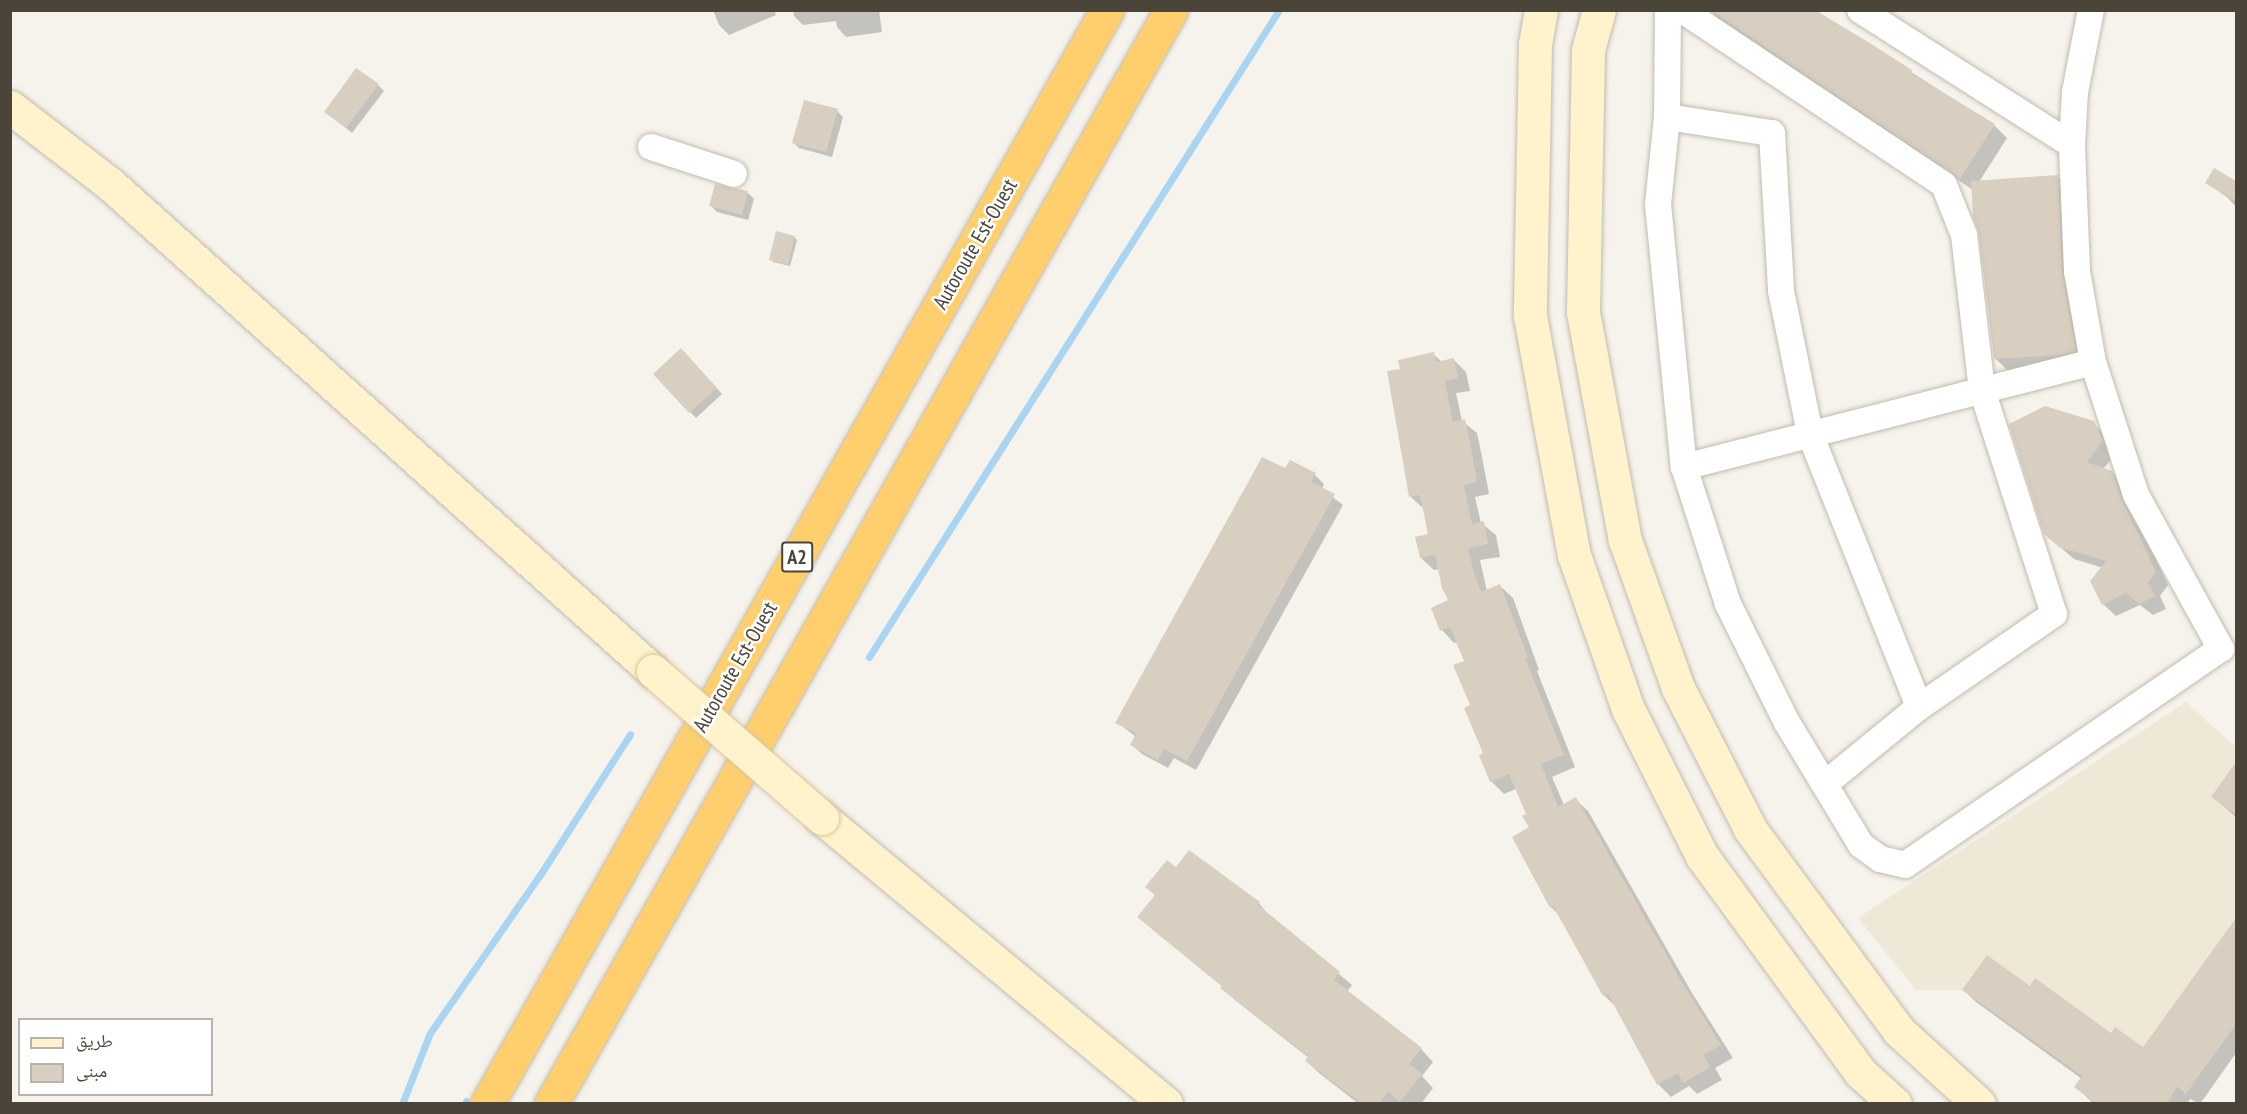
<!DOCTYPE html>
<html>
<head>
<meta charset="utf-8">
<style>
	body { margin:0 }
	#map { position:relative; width:2247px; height:1114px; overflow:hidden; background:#f6f3ec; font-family:"PT Sans Narrow","Noto Naskh Arabic",sans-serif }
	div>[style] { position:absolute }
	.education>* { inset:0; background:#efe8d6 }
	.shadow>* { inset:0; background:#0003 }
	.stream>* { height:7px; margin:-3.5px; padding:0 3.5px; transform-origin:3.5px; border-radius:3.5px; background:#a9d4f2 }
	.building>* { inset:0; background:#d8cfc1 }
	.roads { filter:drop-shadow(0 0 2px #c2bbae) drop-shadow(0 0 2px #c2bbae) }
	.street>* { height:26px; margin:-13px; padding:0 13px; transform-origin:13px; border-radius:13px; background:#fff }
	.secondary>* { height:33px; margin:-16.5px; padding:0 16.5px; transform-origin:16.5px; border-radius:16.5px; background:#fff3cd }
	.highway>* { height:33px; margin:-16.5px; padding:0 16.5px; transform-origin:16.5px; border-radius:16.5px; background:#ffcf6e }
	.bridges { filter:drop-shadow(0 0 2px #d6c79b) drop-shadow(0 0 2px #d6c79b) }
	.secondary-bridge>* { height:33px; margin:-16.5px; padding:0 16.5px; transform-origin:16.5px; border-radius:16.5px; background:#fff3cd }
	span { translate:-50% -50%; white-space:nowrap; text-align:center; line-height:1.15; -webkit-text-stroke:5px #fff; paint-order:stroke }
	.shield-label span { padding:2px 4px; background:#fff; border:2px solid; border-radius:4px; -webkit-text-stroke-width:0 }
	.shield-label { font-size:20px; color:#4b4439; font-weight:700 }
	.street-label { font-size:21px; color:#4b4439 }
	.frame { position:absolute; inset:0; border:12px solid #4b4439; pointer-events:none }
	.legend { position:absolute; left:18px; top:1018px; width:195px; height:78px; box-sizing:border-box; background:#fff; border:2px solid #b7b4b0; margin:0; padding:8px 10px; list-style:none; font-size:18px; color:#4b4439 }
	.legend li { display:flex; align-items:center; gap:12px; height:30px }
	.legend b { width:30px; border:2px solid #b7b4b0 }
</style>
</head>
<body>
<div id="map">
	<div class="education">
		<div style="clip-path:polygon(2186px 702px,2233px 745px,2236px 743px,2236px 1024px,2186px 1094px,2177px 1088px,2167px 1103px,2097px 1103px,2074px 1087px,2082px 1076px,1962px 990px,1916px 990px,1858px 918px)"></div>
	</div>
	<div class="shadow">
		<div style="clip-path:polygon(713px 10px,774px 10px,776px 15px,729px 35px,719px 25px)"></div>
		<div style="clip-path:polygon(793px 10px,879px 10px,882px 32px,846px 37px,837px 27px,836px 21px,803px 25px,794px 16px)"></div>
		<div style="clip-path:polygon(1710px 10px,1814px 10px,1994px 125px,2007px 138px,1979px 182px,2058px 177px,2070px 189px,2088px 363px,2008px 371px,1995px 358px,1973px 190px,1719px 19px)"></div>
		<div style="clip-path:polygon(378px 85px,384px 91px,352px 133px,332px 117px)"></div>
		<div style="clip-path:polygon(837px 111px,843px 117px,832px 157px,799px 148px,793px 142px)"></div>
		<div style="clip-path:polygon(2215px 170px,2236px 182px,2236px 207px,2228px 198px,2207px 183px)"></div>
		<div style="clip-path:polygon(716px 185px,748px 193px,754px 199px,748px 220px,717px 212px,711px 206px)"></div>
		<div style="clip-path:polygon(794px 237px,797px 240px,790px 266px,773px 262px,771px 259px)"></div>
		<div style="clip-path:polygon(1433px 354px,1442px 362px,1454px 360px,1466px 372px,1470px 391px,1456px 393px,1462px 421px,1477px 433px,1482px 457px,1489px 494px,1475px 497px,1481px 523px,1496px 535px,1500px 557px,1480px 560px,1486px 587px,1487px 591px,1500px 586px,1513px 598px,1539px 670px,1537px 671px,1575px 767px,1552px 777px,1564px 805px,1575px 799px,1588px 811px,1692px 993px,1733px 1058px,1715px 1068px,1722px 1080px,1697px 1094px,1689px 1086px,1671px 1097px,1658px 1084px,1617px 1008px,1604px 995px,1559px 915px,1551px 907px,1528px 814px,1516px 789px,1504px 794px,1491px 781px,1472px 706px,1466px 661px,1458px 642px,1454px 643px,1442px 630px,1433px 608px,1450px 601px,1440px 569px,1434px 570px,1421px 558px,1430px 536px,1424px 509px,1411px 497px,1402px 370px)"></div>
		<div style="clip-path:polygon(687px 356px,722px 394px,696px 418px,690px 412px)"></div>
		<div style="clip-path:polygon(2093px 423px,2106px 436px,2115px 455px,2103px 469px,2112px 472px,2125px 485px,2135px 516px,2168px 585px,2160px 596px,2166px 609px,2153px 615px,2140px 605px,2116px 616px,2103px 604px,2103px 568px,2074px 559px,2045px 534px)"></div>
		<div style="clip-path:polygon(1286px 470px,1315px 475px,1324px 484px,1322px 489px,1343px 505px,1196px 770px,1174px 758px,1168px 768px,1142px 754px,1132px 745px,1136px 737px,1117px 722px)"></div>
		<div style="clip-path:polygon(2236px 765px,2236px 817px,2213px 797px)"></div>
		<div style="clip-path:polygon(1176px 869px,1259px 903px,1270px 917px,1352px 985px,1347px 992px,1421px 1049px,1433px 1062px,1422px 1076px,1433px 1088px,1421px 1104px,1359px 1104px,1319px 1073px,1307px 1061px,1309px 1058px,1235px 1000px,1223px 987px,1152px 929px,1156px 896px,1147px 887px)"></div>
		<div style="clip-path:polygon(2236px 920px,2236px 1053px,2200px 1104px,2190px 1099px,2187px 1104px,2094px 1104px,2076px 1087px,2082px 1079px,1976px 1002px,1964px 990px,2030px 988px,2111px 1035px,2144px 1049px)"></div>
	</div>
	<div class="stream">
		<div style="left:869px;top:657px;width:766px;rotate:-57.64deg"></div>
		<div style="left:402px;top:1104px;width:76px;rotate:-68.5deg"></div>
		<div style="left:430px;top:1033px;width:193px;rotate:-55.2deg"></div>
		<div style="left:540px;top:875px;width:167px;rotate:-57.4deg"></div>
		<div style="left:465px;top:1104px;width:3px;rotate:-72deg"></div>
	</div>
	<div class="building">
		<div style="clip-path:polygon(1710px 10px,1815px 10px,1873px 45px,1912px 70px,1911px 73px,1995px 124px,1960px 179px)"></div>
		<div style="clip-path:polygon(356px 68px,379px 84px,346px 128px,324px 112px)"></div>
		<div style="clip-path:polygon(804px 100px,838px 109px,826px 152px,792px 143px)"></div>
		<div style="clip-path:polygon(2214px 168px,2236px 181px,2236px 201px,2205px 183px)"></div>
		<div style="clip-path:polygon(2058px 175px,2062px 272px,2076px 351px,2061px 355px,1994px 359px,1979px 233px,1973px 217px,1971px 181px)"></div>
		<div style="clip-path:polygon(715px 184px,748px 191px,742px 215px,709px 206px)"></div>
		<div style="clip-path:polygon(776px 231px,795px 236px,788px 265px,769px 260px)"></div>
		<div style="clip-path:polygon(681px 348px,717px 388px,689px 413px,653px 374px)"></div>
		<div style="clip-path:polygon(1434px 352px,1436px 362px,1454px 358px,1458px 378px,1445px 381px,1453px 422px,1465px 419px,1470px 443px,1477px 482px,1464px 485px,1472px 524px,1484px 521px,1488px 544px,1468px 548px,1474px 573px,1481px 592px,1500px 584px,1528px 657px,1525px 658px,1564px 755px,1541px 764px,1558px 807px,1576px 797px,1680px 979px,1721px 1045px,1703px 1055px,1710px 1067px,1683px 1083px,1678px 1073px,1657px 1085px,1608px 994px,1603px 996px,1553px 906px,1550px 908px,1512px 837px,1529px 827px,1522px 816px,1526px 814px,1509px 774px,1490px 782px,1479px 755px,1483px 753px,1464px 708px,1470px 705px,1453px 665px,1464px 661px,1450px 627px,1440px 631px,1431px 608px,1448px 600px,1442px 588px,1435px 555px,1420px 558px,1415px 537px,1428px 534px,1420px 495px,1409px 497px,1387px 371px,1400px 369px,1398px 360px)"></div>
		<div style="clip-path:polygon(2045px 406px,2094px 421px,2103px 441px,2087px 462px,2112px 471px,2123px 502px,2156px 572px,2148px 583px,2155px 596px,2139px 604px,2126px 593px,2102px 605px,2090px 581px,2106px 561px,2059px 547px,2044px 534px,2009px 424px)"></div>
		<div style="clip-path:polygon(1262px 457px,1285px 468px,1290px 460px,1316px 473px,1311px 482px,1335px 494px,1187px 761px,1164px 749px,1158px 760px,1130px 745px,1136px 733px,1115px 723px)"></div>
		<div style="clip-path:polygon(2236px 762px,2236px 815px,2211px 797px)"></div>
		<div style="clip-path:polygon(1189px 850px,1260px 902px,1258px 905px,1340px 972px,1334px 980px,1422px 1048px,1409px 1064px,1422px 1074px,1400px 1102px,1388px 1092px,1379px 1104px,1362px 1104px,1305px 1061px,1308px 1056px,1220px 988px,1222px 986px,1137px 917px,1155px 895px,1145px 887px,1167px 860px,1176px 867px)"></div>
		<div style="clip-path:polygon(2236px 918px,2236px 1024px,2186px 1094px,2177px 1087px,2167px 1104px,2097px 1104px,2074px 1087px,2082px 1076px,1962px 990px,1987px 955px,2030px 986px,2035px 978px,2111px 1033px,2115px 1027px,2143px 1047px)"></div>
	</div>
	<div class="roads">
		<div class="street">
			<div style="left:1668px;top:10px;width:107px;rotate:90.5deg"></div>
			<div style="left:1667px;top:117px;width:87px;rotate:95.9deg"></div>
			<div style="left:1658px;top:204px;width:264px;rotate:84.4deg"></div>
			<div style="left:1684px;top:467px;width:144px;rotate:72.2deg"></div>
			<div style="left:1728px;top:604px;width:131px;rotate:63.6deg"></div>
			<div style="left:1786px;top:721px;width:145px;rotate:58.8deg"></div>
			<div style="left:1861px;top:845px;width:24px;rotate:36deg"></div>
			<div style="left:1880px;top:859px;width:26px;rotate:13deg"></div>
			<div style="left:1905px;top:865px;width:383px;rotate:-34.4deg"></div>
			<div style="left:2221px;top:649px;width:176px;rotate:-118.9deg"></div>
			<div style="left:2136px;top:495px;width:140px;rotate:-107.9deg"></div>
			<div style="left:2093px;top:362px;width:92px;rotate:-100deg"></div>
			<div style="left:2077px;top:271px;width:126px;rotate:-92.3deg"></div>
			<div style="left:2072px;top:145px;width:53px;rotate:-86.8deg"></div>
			<div style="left:2075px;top:92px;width:84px;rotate:-79deg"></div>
			<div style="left:1682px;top:10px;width:315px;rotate:33.7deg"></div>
			<div style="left:1944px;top:185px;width:54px;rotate:68.2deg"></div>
			<div style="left:1964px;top:235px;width:156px;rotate:83.4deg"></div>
			<div style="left:1982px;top:390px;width:235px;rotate:72.2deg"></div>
			<div style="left:2054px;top:614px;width:164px;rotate:145.4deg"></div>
			<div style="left:1860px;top:10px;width:251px;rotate:32.5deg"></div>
			<div style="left:1667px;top:117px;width:106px;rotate:8.7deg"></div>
			<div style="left:1772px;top:133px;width:158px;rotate:86.7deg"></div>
			<div style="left:1781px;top:291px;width:146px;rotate:78.5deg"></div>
			<div style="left:1810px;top:434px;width:294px;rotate:68.2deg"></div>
			<div style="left:1919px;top:707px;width:120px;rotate:140.7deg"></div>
			<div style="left:651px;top:147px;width:87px;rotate:18deg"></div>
			<div style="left:1684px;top:467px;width:422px;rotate:-14.4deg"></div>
		</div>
		<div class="secondary">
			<div style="left:1541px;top:10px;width:35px;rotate:100deg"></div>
			<div style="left:1535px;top:44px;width:272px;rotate:91.1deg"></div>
			<div style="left:1530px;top:316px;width:243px;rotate:79.6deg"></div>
			<div style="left:1574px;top:555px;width:163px;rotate:70.7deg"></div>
			<div style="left:1628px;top:709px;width:165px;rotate:63.3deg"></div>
			<div style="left:1702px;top:856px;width:269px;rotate:53.8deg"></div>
			<div style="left:1861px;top:1073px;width:46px;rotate:42.4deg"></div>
			<div style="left:1599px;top:10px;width:41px;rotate:105.4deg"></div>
			<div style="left:1588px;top:50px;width:262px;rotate:91.1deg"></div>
			<div style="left:1583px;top:312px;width:232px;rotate:79.6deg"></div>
			<div style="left:1625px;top:540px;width:157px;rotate:70.3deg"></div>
			<div style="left:1678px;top:688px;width:158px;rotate:62.9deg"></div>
			<div style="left:1750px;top:829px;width:251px;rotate:53.6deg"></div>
			<div style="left:1899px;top:1031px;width:108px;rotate:42.4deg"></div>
			<div style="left:10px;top:107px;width:126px;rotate:37.6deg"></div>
			<div style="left:110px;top:184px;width:729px;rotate:41.89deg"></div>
			<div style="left:822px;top:818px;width:447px;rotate:39.7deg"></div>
		</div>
		<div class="highway">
			<div style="left:487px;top:1104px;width:1257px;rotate:-60.46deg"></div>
			<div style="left:551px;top:1104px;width:1257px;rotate:-60.46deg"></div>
		</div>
	</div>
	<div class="bridges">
		<div class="secondary-bridge">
			<div style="left:653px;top:671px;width:224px;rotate:41deg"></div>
		</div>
	</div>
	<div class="shield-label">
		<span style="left:797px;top:557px">A2</span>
	</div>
	<div class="street-label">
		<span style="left:975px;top:244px;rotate:-60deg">Autoroute Est-Ouest</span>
		<span style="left:735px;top:667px;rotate:-60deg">Autoroute Est-Ouest</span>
	</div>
	<div class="frame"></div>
	<ul class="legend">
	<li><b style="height:8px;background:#fff3cd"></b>طريق</li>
	<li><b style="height:16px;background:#d8cfc1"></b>مبنى</li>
	</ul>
</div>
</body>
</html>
